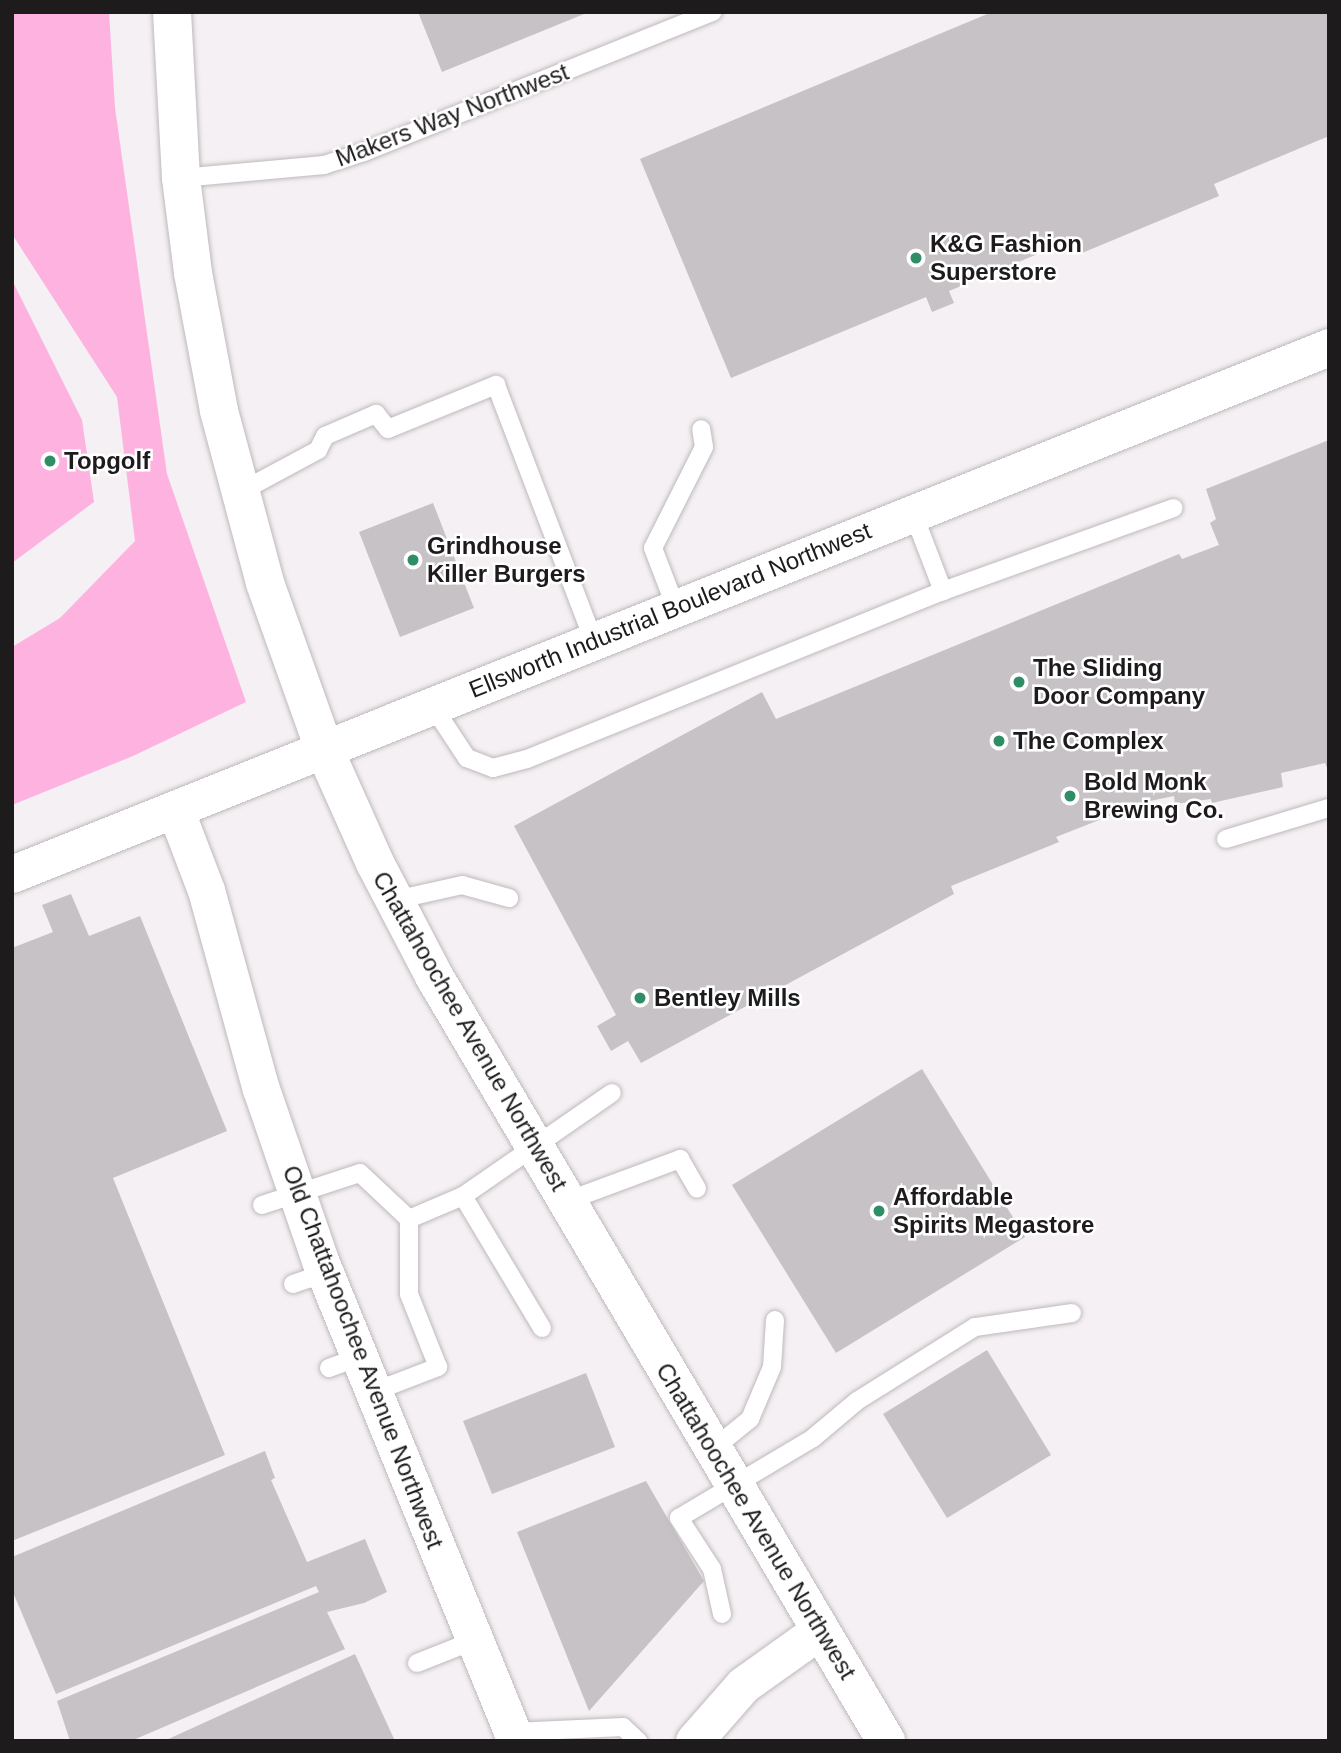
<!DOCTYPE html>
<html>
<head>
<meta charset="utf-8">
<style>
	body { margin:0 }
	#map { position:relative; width:1341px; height:1753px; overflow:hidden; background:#f5f0f3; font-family:Helvetica,sans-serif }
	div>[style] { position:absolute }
	.green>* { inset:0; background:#feb2e0 }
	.building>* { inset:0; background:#c7c2c5 }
	.roads { filter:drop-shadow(0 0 2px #beb9bc) drop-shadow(0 0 2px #beb9bc) }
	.lane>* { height:18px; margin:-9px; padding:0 9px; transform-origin:9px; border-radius:9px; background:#fff }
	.street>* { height:37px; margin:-18.5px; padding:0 18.5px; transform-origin:18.5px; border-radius:18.5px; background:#fff }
	.secondary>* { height:38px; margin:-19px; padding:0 19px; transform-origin:19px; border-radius:19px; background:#fff }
	.dots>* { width:19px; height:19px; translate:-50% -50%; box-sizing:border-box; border:4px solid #fff; border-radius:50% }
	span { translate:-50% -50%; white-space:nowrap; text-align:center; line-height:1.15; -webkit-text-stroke:5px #fff; paint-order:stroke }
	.street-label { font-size:24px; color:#1d1b1c }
	.poi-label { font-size:24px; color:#1d1b1c; font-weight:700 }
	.left { translate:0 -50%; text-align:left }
	.frame { position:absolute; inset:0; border:14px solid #1d1b1c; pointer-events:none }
</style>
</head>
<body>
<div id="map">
	<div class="green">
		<div style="clip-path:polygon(12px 12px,109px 12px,115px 108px,167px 474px,246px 702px,133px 756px,12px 805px,12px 647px,60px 618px,135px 541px,117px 397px,12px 234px)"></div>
		<div style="clip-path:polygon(12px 280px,82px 420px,94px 502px,12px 563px)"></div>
	</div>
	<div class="building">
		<div style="clip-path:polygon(418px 12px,589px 12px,442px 72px)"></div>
		<div style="clip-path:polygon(992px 12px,1329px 12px,1329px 136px,1214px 184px,1219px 196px,1082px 253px,1076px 238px,949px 291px,954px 303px,932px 312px,926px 297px,731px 378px,640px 159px)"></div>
		<div style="clip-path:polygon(1329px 440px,1329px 772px,1325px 763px,1281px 773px,1283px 787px,1212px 803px,1211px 799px,1175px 804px,1174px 796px,1145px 802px,1056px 837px,1059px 842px,951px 886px,954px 894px,641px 1063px,628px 1041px,611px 1051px,597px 1026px,616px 1015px,514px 826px,762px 692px,776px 719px,1179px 554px,1182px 559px,1219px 545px,1210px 523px,1216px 519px,1206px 489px)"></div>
		<div style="clip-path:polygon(433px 503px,474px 608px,400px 637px,359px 532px)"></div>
		<div style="clip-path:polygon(71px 894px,89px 936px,140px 916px,227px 1131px,113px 1178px,225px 1455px,12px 1541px,12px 948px,53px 932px,42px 905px)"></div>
		<div style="clip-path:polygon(922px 1069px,1025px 1237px,836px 1353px,732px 1185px)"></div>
		<div style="clip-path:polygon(987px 1350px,1051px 1455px,947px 1518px,883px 1414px)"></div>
		<div style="clip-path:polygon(586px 1373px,615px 1447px,492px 1494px,463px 1421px)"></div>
		<div style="clip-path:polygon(265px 1451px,275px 1478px,271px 1480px,307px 1562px,365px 1539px,387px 1592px,364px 1603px,327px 1612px,345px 1649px,131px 1741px,70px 1741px,57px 1701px,319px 1592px,316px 1586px,56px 1694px,12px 1590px,12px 1557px)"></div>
		<div style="clip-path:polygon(646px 1481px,704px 1581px,589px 1711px,517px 1532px)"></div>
		<div style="clip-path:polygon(355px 1654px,395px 1741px,164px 1741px)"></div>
	</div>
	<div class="roads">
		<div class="lane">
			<div style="left:181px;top:178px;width:144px;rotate:-5.2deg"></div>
			<div style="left:324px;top:165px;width:42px;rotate:-18deg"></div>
			<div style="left:364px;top:152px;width:376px;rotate:-21.9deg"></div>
			<div style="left:240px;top:492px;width:89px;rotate:-28.3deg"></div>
			<div style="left:318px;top:450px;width:16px;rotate:-63deg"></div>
			<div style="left:325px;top:436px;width:56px;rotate:-23.3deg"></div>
			<div style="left:376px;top:414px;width:19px;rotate:51deg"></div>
			<div style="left:388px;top:429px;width:117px;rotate:-22.2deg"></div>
			<div style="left:496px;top:385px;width:274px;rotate:69.1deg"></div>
			<div style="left:913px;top:513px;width:84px;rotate:69deg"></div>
			<div style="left:676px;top:608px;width:64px;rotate:-111deg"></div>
			<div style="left:653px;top:548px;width:113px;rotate:-63.2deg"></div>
			<div style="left:704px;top:447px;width:18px;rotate:-99deg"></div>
			<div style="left:432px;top:705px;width:64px;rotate:56.6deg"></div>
			<div style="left:467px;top:758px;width:28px;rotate:21deg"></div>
			<div style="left:493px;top:768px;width:35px;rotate:-15deg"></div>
			<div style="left:527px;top:759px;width:449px;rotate:-22deg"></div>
			<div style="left:943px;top:591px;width:245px;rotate:-19.8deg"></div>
			<div style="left:1226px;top:839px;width:108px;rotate:-16.8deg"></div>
			<div style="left:395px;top:900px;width:69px;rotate:-12.6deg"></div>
			<div style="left:462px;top:885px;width:49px;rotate:15.5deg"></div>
			<div style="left:463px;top:1196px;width:154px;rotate:59.1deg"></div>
			<div style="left:567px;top:1201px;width:121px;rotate:-20.4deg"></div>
			<div style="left:680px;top:1159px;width:34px;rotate:60deg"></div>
			<div style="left:262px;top:1205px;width:103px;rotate:-18.1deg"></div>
			<div style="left:360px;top:1173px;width:67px;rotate:43.2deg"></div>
			<div style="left:409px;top:1219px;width:59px;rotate:-23.1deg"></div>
			<div style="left:463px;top:1196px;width:181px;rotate:-34.7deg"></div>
			<div style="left:293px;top:1284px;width:34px;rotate:-19deg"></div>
			<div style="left:329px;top:1368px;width:32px;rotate:-20deg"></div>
			<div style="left:373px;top:1392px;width:70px;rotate:-21deg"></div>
			<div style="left:438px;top:1367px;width:79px;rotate:-111.7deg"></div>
			<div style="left:409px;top:1294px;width:75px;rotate:-90deg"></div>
			<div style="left:713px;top:1449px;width:48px;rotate:-39deg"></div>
			<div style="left:750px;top:1419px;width:56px;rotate:-67.1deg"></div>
			<div style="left:772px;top:1367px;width:47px;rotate:-86.3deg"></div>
			<div style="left:722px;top:1614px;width:46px;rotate:-102.5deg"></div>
			<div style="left:712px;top:1569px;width:61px;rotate:-122.9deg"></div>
			<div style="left:679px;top:1518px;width:156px;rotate:-30.8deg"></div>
			<div style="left:813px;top:1438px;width:57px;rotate:-40.1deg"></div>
			<div style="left:857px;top:1401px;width:139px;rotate:-32.1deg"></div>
			<div style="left:975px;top:1327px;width:98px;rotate:-8.2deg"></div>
			<div style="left:417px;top:1663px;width:62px;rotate:-21.6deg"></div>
			<div style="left:513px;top:1732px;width:110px;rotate:-2.6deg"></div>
			<div style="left:623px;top:1727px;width:21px;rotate:43deg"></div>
		</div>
		<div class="street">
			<div style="left:175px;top:809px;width:87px;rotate:69.1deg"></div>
			<div style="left:206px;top:890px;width:206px;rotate:74.6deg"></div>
			<div style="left:261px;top:1089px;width:184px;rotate:71deg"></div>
			<div style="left:321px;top:1263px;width:516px;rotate:67.81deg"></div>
			<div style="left:12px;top:874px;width:1419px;rotate:-21.81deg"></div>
			<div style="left:694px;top:1741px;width:74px;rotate:-48.8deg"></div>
			<div style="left:743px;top:1685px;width:95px;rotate:-35.5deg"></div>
		</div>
		<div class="secondary">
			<div style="left:172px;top:12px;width:166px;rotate:86.9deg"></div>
			<div style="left:181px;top:178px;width:96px;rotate:82.8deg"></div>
			<div style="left:193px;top:273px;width:140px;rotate:79.3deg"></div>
			<div style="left:219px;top:411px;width:178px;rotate:75deg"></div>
			<div style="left:265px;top:583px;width:176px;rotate:70.4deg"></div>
			<div style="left:324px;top:749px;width:125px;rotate:65.9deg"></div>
			<div style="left:375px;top:863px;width:127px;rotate:62.4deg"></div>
			<div style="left:434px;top:976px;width:889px;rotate:59.42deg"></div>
		</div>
	</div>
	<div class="dots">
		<div style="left:916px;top:258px;background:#308e66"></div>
		<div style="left:50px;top:461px;background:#308e66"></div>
		<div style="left:413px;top:560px;background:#308e66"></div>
		<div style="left:1019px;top:682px;background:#308e66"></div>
		<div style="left:999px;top:741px;background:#308e66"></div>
		<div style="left:1070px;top:796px;background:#308e66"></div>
		<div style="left:640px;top:998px;background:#308e66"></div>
		<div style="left:879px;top:1211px;background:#308e66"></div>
	</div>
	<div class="street-label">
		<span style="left:452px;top:115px;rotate:-21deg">Makers Way Northwest</span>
		<span style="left:670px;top:610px;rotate:-22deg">Ellsworth Industrial Boulevard Northwest</span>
		<span style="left:470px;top:1031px;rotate:60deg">Chattahoochee Avenue Northwest</span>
		<span style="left:363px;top:1357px;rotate:69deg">Old Chattahoochee Avenue Northwest</span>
		<span style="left:756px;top:1521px;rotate:59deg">Chattahoochee Avenue Northwest</span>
	</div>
	<div class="poi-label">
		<span class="left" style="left:930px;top:258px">K&amp;G Fashion<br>Superstore</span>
		<span class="left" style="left:64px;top:461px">Topgolf</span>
		<span class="left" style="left:427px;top:560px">Grindhouse<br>Killer Burgers</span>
		<span class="left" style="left:1033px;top:682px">The Sliding<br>Door Company</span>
		<span class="left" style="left:1013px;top:741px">The Complex</span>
		<span class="left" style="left:1084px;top:796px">Bold Monk<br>Brewing Co.</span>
		<span class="left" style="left:654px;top:998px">Bentley Mills</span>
		<span class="left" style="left:893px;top:1211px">Affordable<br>Spirits Megastore</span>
	</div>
	<div class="frame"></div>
</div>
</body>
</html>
